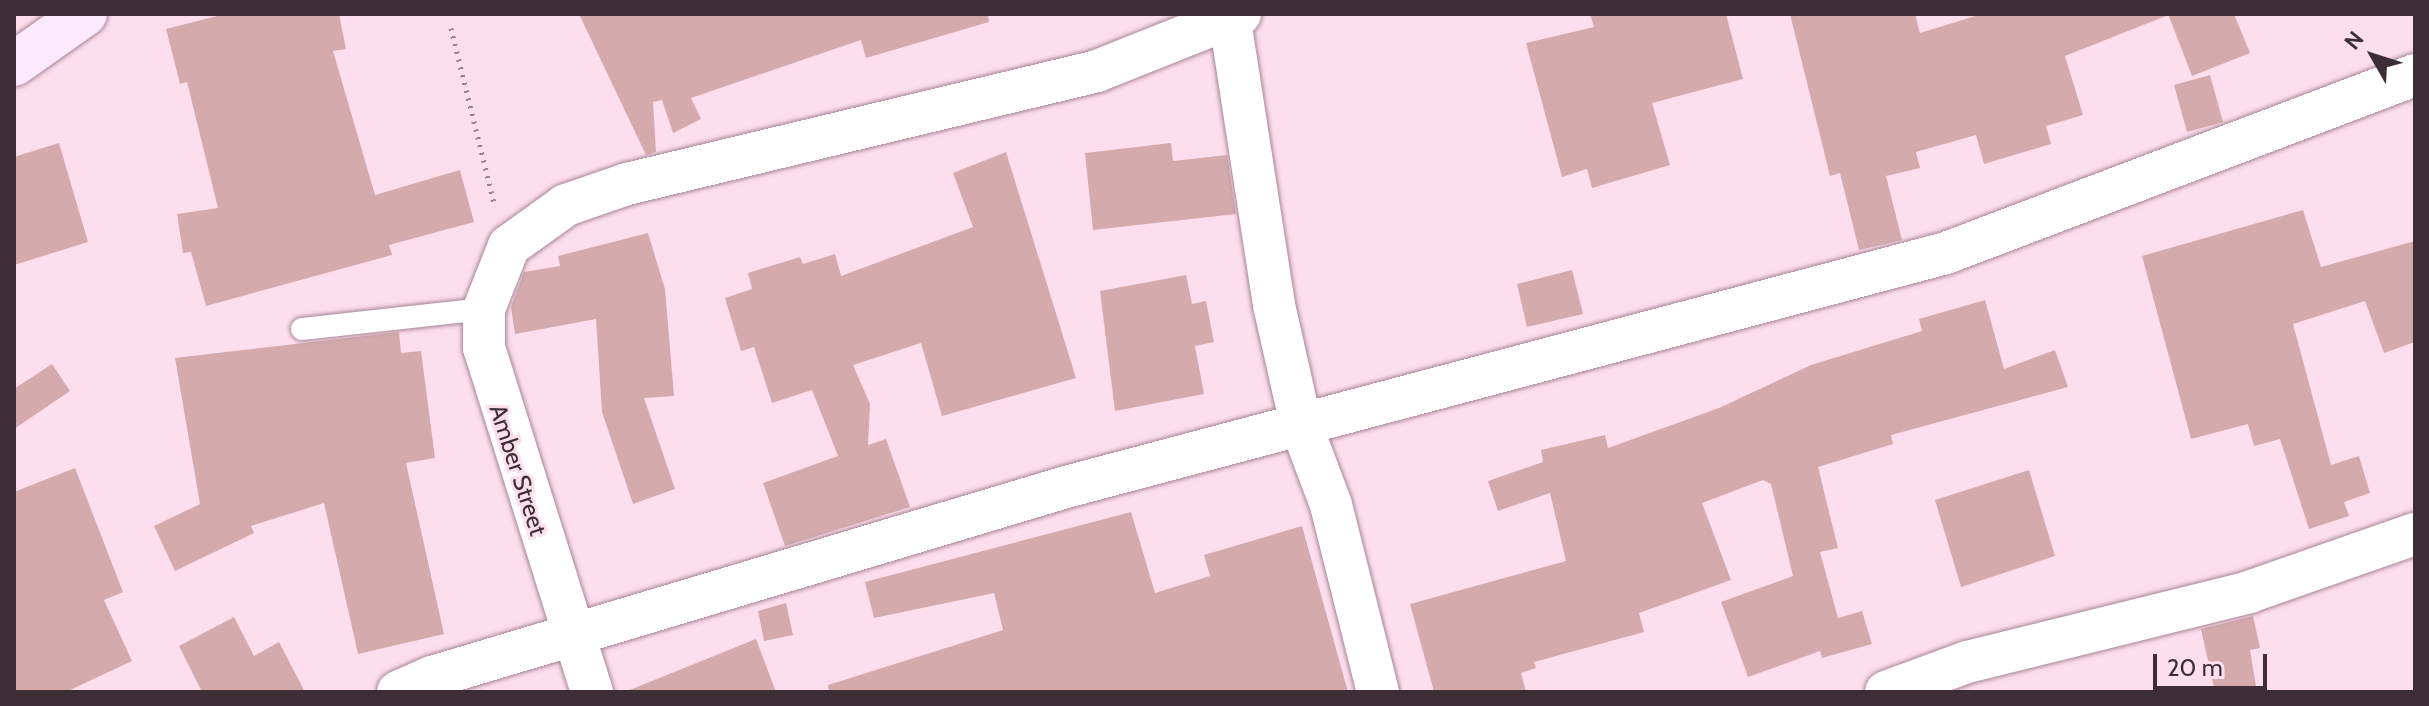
<!DOCTYPE html>
<html>
<head>
<meta charset="utf-8">
<style>
	body { margin:0 }
	#map { position:relative; width:2429px; height:706px; overflow:hidden; background:#fddeed; font-family:Cabin,sans-serif }
	div>[style] { position:absolute }
	.building>* { inset:0; background:#d4aaad }
	.path>* { height:5px; margin-top:-2.5px; transform-origin:0; background:repeating-linear-gradient(90deg,#98818c 0 2px,transparent 0 8px) }
	.roads { filter:drop-shadow(0 0 2px #a88495) drop-shadow(0 0 2px #a88495) }
	.lane>* { height:22px; margin:-11px; padding:0 11px; transform-origin:11px; border-radius:11px; background:#fff }
	.street>* { height:42px; margin:-21px; padding:0 21px; transform-origin:21px; border-radius:21px; background:#fff }
	.secondary>* { height:44px; margin:-22px; padding:0 22px; transform-origin:22px; border-radius:22px; background:#fce9fe }
	span { translate:-50% -50%; white-space:nowrap; text-align:center; line-height:1.15; -webkit-text-stroke:6px #fddeed; paint-order:stroke }
	.street-label { font-size:24px; color:#3d2e35 }
	.frame { position:absolute; inset:0; border:16px solid #3d2e35; pointer-events:none }
	.north { position:absolute; left:2333px; top:16px; width:80px; height:80px; -webkit-text-stroke:6px #fddeed; paint-order:stroke; rotate:309deg; font-size:22px; font-weight:700; line-height:32px; text-align:center; color:#3d2e35 }
	.north::after { content:''; display:block; margin:auto; width:28px; height:36px; background:#3d2e35; clip-path:polygon(50% 0,100% 100%,50% 72%,0 100%) }
	.scale { position:absolute; left:2153px; top:654px; width:114px; height:36px; box-sizing:border-box; border:4px solid #3d2e35; border-top:0; padding-left:10px; font-size:24px; line-height:28px; white-space:nowrap; color:#3d2e35; -webkit-text-stroke:6px #fddeed; paint-order:stroke }
</style>
</head>
<body>
<div id="map">
	<div class="building">
		<div style="clip-path:polygon(225px 14px,339px 14px,346px 49px,333px 51px,375px 195px,460px 170px,474px 222px,389px 245px,392px 255px,206px 306px,191px 252px,183px 253px,177px 214px,218px 208px,187px 82px,180px 84px,166px 29px)"></div>
		<div style="clip-path:polygon(579px 14px,988px 14px,989px 22px,866px 58px,861px 40px,691px 98px,701px 119px,673px 133px,662px 100px,653px 102px,656px 152px,646px 155px)"></div>
		<div style="clip-path:polygon(1590px 14px,1726px 14px,1743px 79px,1652px 103px,1670px 165px,1592px 188px,1587px 169px,1562px 177px,1526px 43px,1594px 27px)"></div>
		<div style="clip-path:polygon(1790px 14px,1915px 14px,1920px 33px,1982px 14px,2166px 16px,2065px 56px,2083px 115px,2046px 126px,2051px 144px,1984px 164px,1976px 135px,1916px 152px,1920px 168px,1886px 176px,1902px 240px,1859px 250px,1840px 173px,1830px 176px)"></div>
		<div style="clip-path:polygon(2168px 14px,2234px 14px,2250px 53px,2192px 76px)"></div>
		<div style="clip-path:polygon(2210px 75px,2223px 122px,2187px 132px,2174px 85px)"></div>
		<div style="clip-path:polygon(59px 143px,88px 242px,14px 265px,14px 157px)"></div>
		<div style="clip-path:polygon(1171px 143px,1173px 161px,1227px 155px,1236px 214px,1093px 230px,1085px 153px)"></div>
		<div style="clip-path:polygon(1006px 152px,1076px 378px,942px 416px,921px 343px,853px 365px,870px 404px,868px 445px,886px 439px,910px 507px,785px 546px,763px 483px,838px 456px,812px 390px,772px 403px,754px 347px,741px 351px,725px 298px,752px 289px,748px 273px,800px 257px,803px 264px,835px 254px,841px 276px,973px 227px,953px 173px)"></div>
		<div style="clip-path:polygon(2303px 210px,2321px 267px,2415px 241px,2415px 342px,2384px 353px,2365px 301px,2293px 324px,2331px 465px,2359px 456px,2370px 493px,2344px 502px,2349px 516px,2309px 529px,2280px 439px,2254px 446px,2248px 424px,2191px 439px,2142px 256px)"></div>
		<div style="clip-path:polygon(648px 233px,665px 289px,674px 396px,644px 398px,675px 489px,633px 504px,602px 412px,596px 319px,515px 334px,511px 307px,524px 272px,560px 266px,558px 256px)"></div>
		<div style="clip-path:polygon(1572px 270px,1583px 314px,1527px 327px,1517px 284px)"></div>
		<div style="clip-path:polygon(1186px 275px,1192px 304px,1206px 301px,1214px 342px,1195px 346px,1204px 394px,1115px 411px,1100px 291px)"></div>
		<div style="clip-path:polygon(1985px 300px,2004px 369px,2055px 350px,2068px 387px,1891px 435px,1893px 444px,1818px 467px,1838px 548px,1820px 552px,1838px 618px,1862px 611px,1872px 644px,1822px 658px,1820px 651px,1748px 677px,1721px 602px,1793px 576px,1771px 484px,1763px 480px,1702px 503px,1731px 580px,1639px 613px,1644px 632px,1534px 662px,1536px 668px,1521px 673px,1526px 692px,1434px 692px,1410px 604px,1566px 561px,1550px 493px,1498px 511px,1488px 481px,1543px 462px,1541px 450px,1605px 435px,1608px 448px,1719px 408px,1811px 365px,1922px 331px,1919px 319px)"></div>
		<div style="clip-path:polygon(399px 332px,401px 353px,421px 351px,435px 458px,406px 463px,444px 634px,358px 654px,324px 503px,251px 526px,254px 533px,175px 571px,154px 526px,200px 504px,175px 358px)"></div>
		<div style="clip-path:polygon(52px 364px,70px 391px,14px 429px,14px 389px)"></div>
		<div style="clip-path:polygon(75px 468px,123px 592px,104px 600px,132px 661px,66px 692px,14px 692px,14px 492px)"></div>
		<div style="clip-path:polygon(2029px 470px,2055px 556px,1961px 587px,1935px 500px)"></div>
		<div style="clip-path:polygon(1131px 512px,1155px 593px,1210px 576px,1204px 555px,1302px 526px,1348px 692px,829px 692px,828px 685px,1003px 630px,994px 593px,874px 618px,865px 582px)"></div>
		<div style="clip-path:polygon(786px 603px,793px 635px,764px 641px,758px 611px)"></div>
		<div style="clip-path:polygon(2253px 616px,2260px 648px,2250px 650px,2257px 692px,2215px 692px,2201px 629px)"></div>
		<div style="clip-path:polygon(234px 617px,254px 656px,279px 642px,305px 692px,202px 692px,179px 646px)"></div>
		<div style="clip-path:polygon(756px 639px,776px 692px,628px 692px,627px 691px)"></div>
	</div>
	<div class="path">
		<div style="left:451px;top:28px;width:184px;rotate:76.2deg"></div>
	</div>
	<div class="roads">
		<div class="lane">
			<div style="left:302px;top:329px;width:183px;rotate:-6.3deg"></div>
		</div>
		<div class="street">
			<div style="left:1229px;top:14px;width:294px;rotate:81.2deg"></div>
			<div style="left:1274px;top:305px;width:123px;rotate:77.3deg"></div>
			<div style="left:1301px;top:425px;width:85px;rotate:69.4deg"></div>
			<div style="left:1331px;top:505px;width:193px;rotate:75.9deg"></div>
			<div style="left:398px;top:692px;width:37px;rotate:-24deg"></div>
			<div style="left:432px;top:677px;width:662px;rotate:-16.68deg"></div>
			<div style="left:1066px;top:487px;width:911px;rotate:-14.89deg"></div>
			<div style="left:1946px;top:253px;width:502px;rotate:-20.78deg"></div>
			<div style="left:592px;top:692px;width:361px;rotate:-107.4deg"></div>
			<div style="left:484px;top:348px;width:39px;rotate:-90deg"></div>
			<div style="left:484px;top:309px;width:68px;rotate:-68.4deg"></div>
			<div style="left:509px;top:246px;width:70px;rotate:-35.7deg"></div>
			<div style="left:566px;top:205px;width:65px;rotate:-19deg"></div>
			<div style="left:627px;top:184px;width:483px;rotate:-13.5deg"></div>
			<div style="left:1097px;top:71px;width:154px;rotate:-21.7deg"></div>
			<div style="left:1886px;top:692px;width:86px;rotate:-20.3deg"></div>
			<div style="left:1967px;top:662px;width:291px;rotate:-13.9deg"></div>
			<div style="left:2249px;top:592px;width:176px;rotate:-19.3deg"></div>
		</div>
		<div class="secondary">
			<div style="left:14px;top:64px;width:87px;rotate:-35.2deg"></div>
		</div>
	</div>
	<div class="street-label">
		<span style="left:518px;top:470px;rotate:72deg">Amber Street</span>
	</div>
	<div class="frame"></div>
	<div class="north">N</div>
	<div class="scale">20 m</div>
</div>
</body>
</html>
